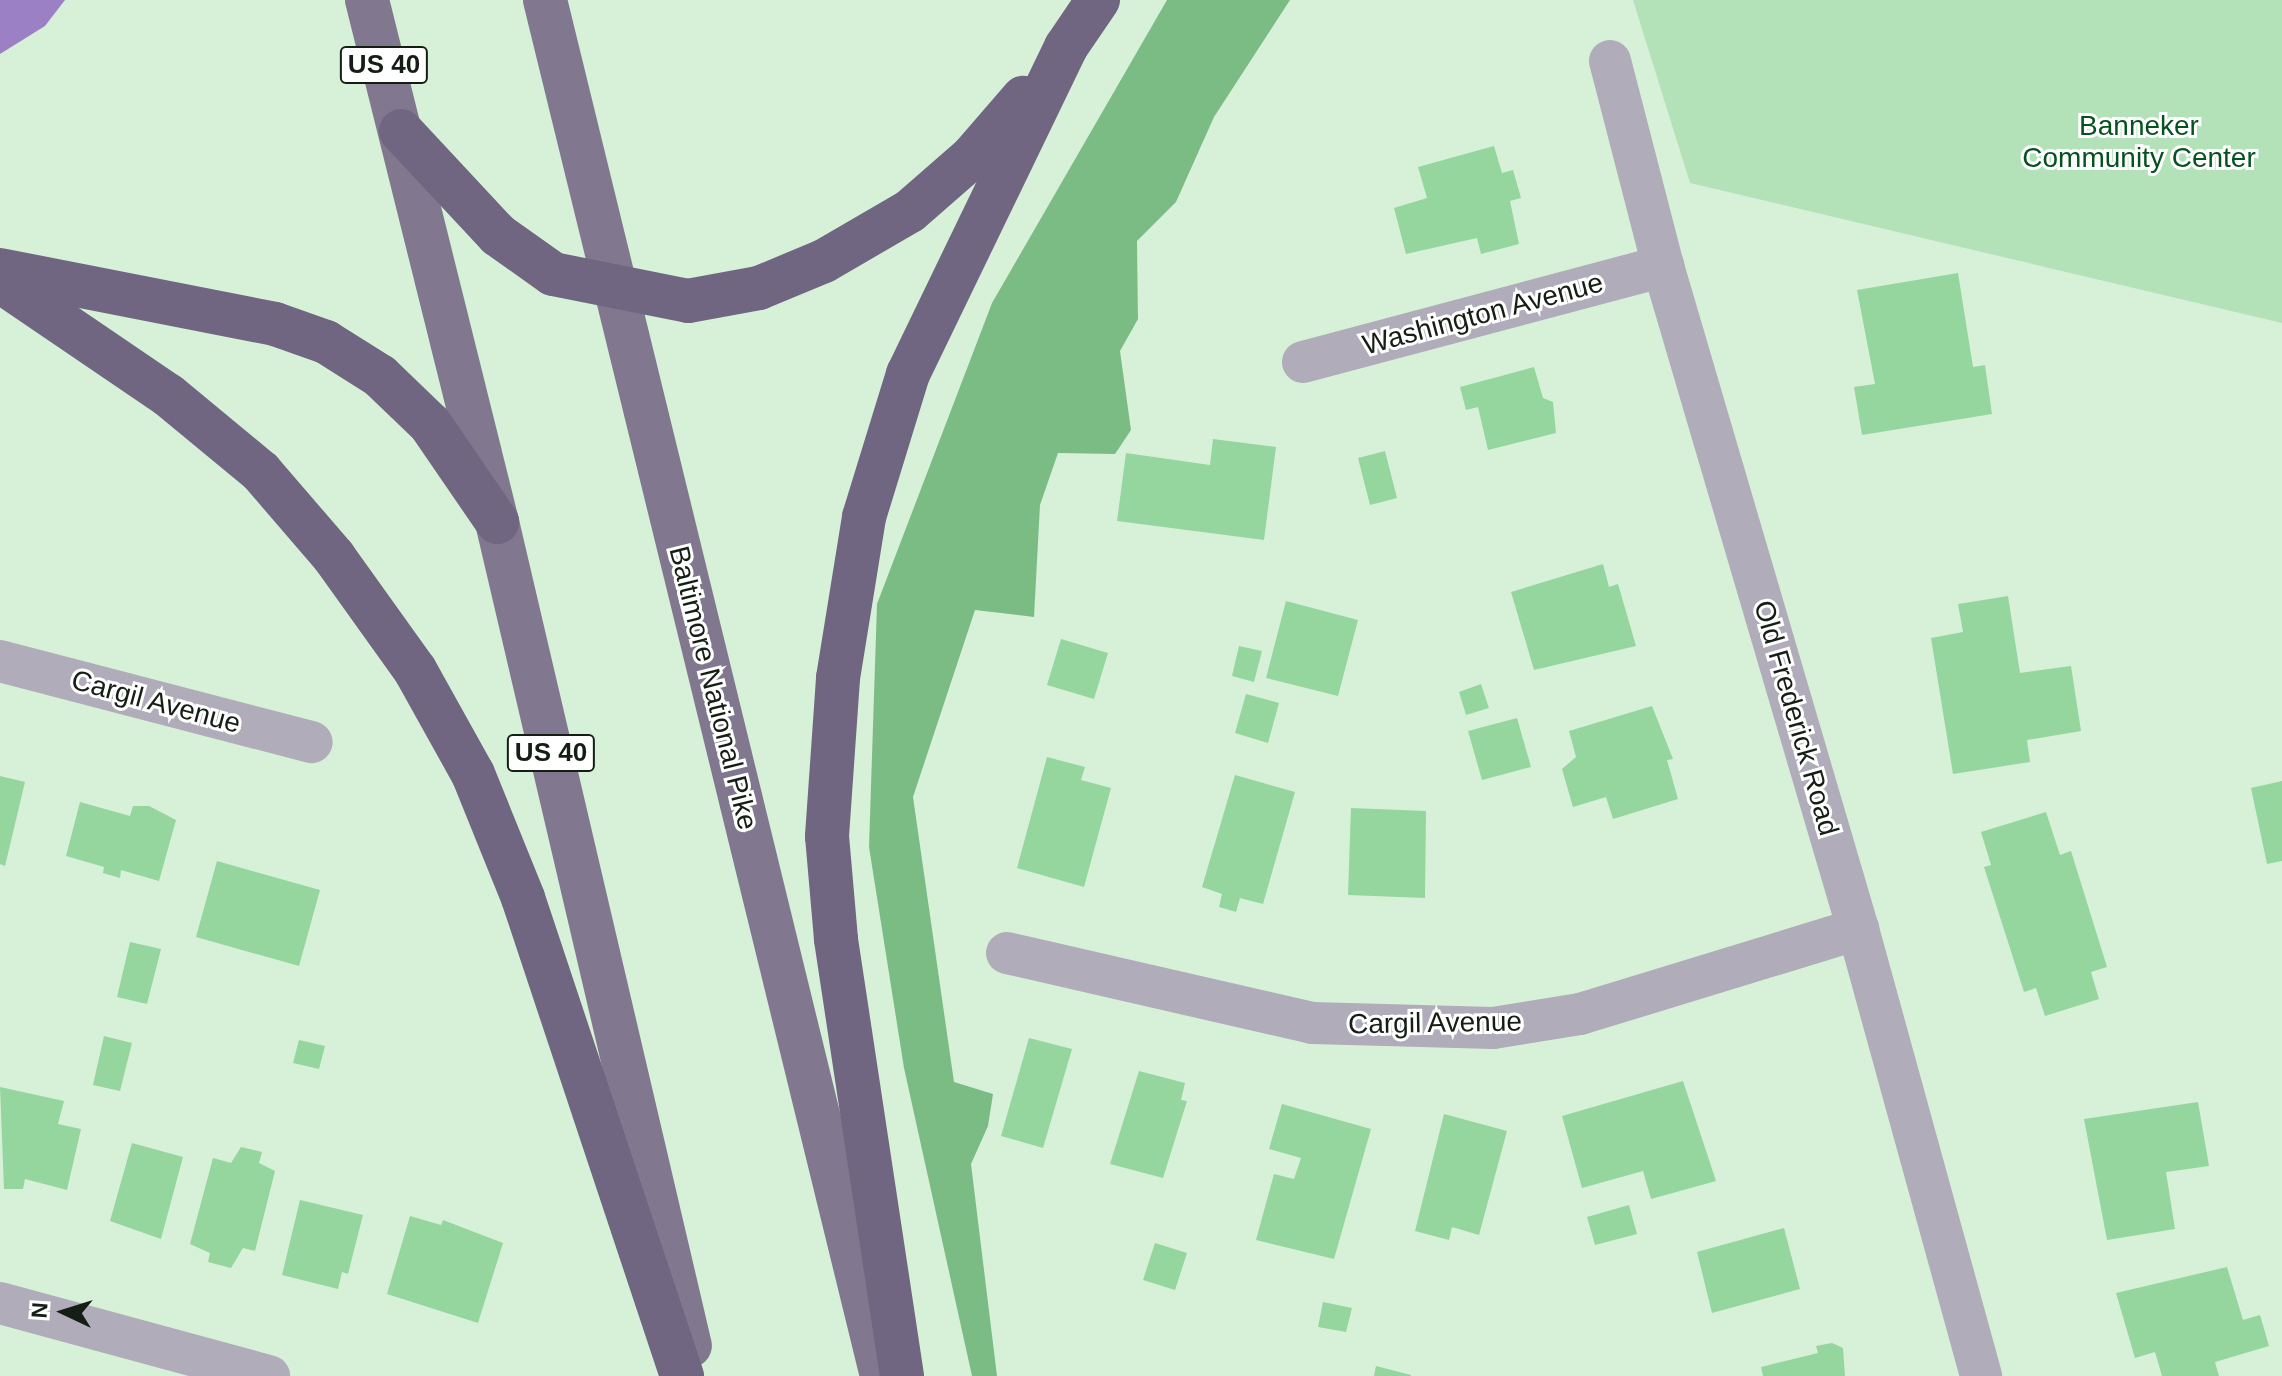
<!DOCTYPE html>
<html>
<head>
<meta charset="utf-8">
<style>
	body { margin:0 }
	#map { position:relative; width:2282px; height:1376px; overflow:hidden; background:#d7f1d9; font-family:Arial,sans-serif }
	div>[style] { position:absolute }
	.green>* { inset:0; background:#b3e2b9 }
	.forest>* { inset:0; background:#7bbc84 }
	.water>* { inset:0; background:#9b80c5 }
	.building>* { inset:0; background:#94d69d }
	.minor>* { height:42px; margin:-21px; padding:0 21px; transform-origin:21px; border-radius:21px; background:#b0acb9 }
	.primary>* { height:44px; margin:-22px; padding:0 22px; transform-origin:22px; border-radius:22px; background:#817890 }
	.motorway>* { height:44px; margin:-22px; padding:0 22px; transform-origin:22px; border-radius:22px; background:#706681 }
	span { translate:-50% -50%; white-space:nowrap; text-align:center; line-height:1.15; -webkit-text-stroke:6px #fff; paint-order:stroke }
	.shield-label span { padding:2px 6px; background:#fff; border:2px solid; border-radius:6px; -webkit-text-stroke-width:0 }
	.shield-label { font-size:26px; color:#141e15; font-weight:700 }
	.park-label { font-size:28px; color:#06521f }
	.street-label { font-size:28px; color:#141e15 }
	.north { position:absolute; left:24px; top:1272px; width:80px; height:80px; -webkit-text-stroke:6px #fff; paint-order:stroke; rotate:274deg; font-size:22px; font-weight:700; line-height:32px; text-align:center; color:#141e15 }
	.north::after { content:''; display:block; margin:auto; width:28px; height:36px; background:#141e15; clip-path:polygon(50% 0,100% 100%,50% 72%,0 100%) }
</style>
</head>
<body>
<div id="map">
	<div class="green">
		<div style="clip-path:polygon(1633px 0,2282px 0,2282px 323px,1690px 183px)"></div>
	</div>
	<div class="forest">
		<div style="clip-path:polygon(1167px 0,1290px 0,1214px 117px,1176px 202px,1137px 241px,1138px 319px,1120px 351px,1131px 430px,1115px 454px,1058px 453px,1040px 505px,1034px 617px,975px 610px,913px 797px,954px 1082px,993px 1094px,988px 1126px,971px 1164px,997px 1376px,972px 1376px,904px 1068px,869px 847px,877px 604px,992px 303px)"></div>
	</div>
	<div class="water">
		<div style="clip-path:polygon(0 0,65px 0,45px 26px,0 54px)"></div>
	</div>
	<div class="building">
		<div style="clip-path:polygon(1494px 146px,1502px 173px,1513px 170px,1521px 198px,1510px 201px,1519px 244px,1481px 254px,1477px 238px,1406px 254px,1394px 208px,1427px 198px,1418px 167px)"></div>
		<div style="clip-path:polygon(1958px 273px,1973px 367px,1985px 365px,1992px 414px,1862px 435px,1854px 387px,1875px 384px,1857px 290px)"></div>
		<div style="clip-path:polygon(1534px 367px,1543px 398px,1553px 402px,1556px 433px,1488px 450px,1478px 407px,1466px 410px,1460px 387px)"></div>
		<div style="clip-path:polygon(1213px 439px,1276px 447px,1264px 540px,1117px 521px,1126px 453px,1210px 465px)"></div>
		<div style="clip-path:polygon(1385px 451px,1397px 498px,1370px 505px,1358px 458px)"></div>
		<div style="clip-path:polygon(1603px 564px,1609px 587px,1618px 584px,1636px 646px,1534px 670px,1511px 592px)"></div>
		<div style="clip-path:polygon(2008px 596px,2020px 673px,2071px 666px,2081px 731px,2027px 740px,2030px 762px,1953px 774px,1931px 638px,1963px 632px,1958px 604px)"></div>
		<div style="clip-path:polygon(1286px 601px,1358px 620px,1338px 696px,1266px 678px)"></div>
		<div style="clip-path:polygon(1061px 639px,1108px 653px,1094px 699px,1047px 685px)"></div>
		<div style="clip-path:polygon(1239px 646px,1262px 651px,1254px 682px,1232px 676px)"></div>
		<div style="clip-path:polygon(1481px 684px,1489px 708px,1466px 715px,1459px 692px)"></div>
		<div style="clip-path:polygon(1246px 694px,1279px 703px,1268px 743px,1235px 733px)"></div>
		<div style="clip-path:polygon(1652px 706px,1673px 759px,1667px 760px,1678px 799px,1613px 819px,1606px 797px,1573px 807px,1562px 769px,1576px 757px,1569px 731px)"></div>
		<div style="clip-path:polygon(1517px 718px,1531px 767px,1482px 780px,1468px 731px)"></div>
		<div style="clip-path:polygon(1047px 757px,1085px 767px,1081px 780px,1111px 788px,1084px 887px,1017px 868px)"></div>
		<div style="clip-path:polygon(1235px 775px,1295px 792px,1263px 904px,1240px 898px,1236px 912px,1219px 907px,1222px 894px,1202px 887px)"></div>
		<div style="clip-path:polygon(0 776px,25px 782px,5px 866px,0 864px)"></div>
		<div style="clip-path:polygon(2282px 781px,2282px 861px,2267px 864px,2251px 788px)"></div>
		<div style="clip-path:polygon(80px 802px,130px 816px,133px 806px,149px 806px,176px 820px,159px 881px,121px 870px,120px 878px,103px 873px,104px 867px,66px 856px)"></div>
		<div style="clip-path:polygon(1351px 808px,1426px 811px,1425px 898px,1348px 895px)"></div>
		<div style="clip-path:polygon(2046px 812px,2060px 855px,2071px 851px,2107px 967px,2091px 972px,2099px 999px,2045px 1016px,2036px 988px,2024px 992px,1984px 867px,1991px 865px,1981px 832px)"></div>
		<div style="clip-path:polygon(217px 861px,320px 890px,299px 966px,196px 937px)"></div>
		<div style="clip-path:polygon(130px 942px,161px 949px,147px 1004px,117px 997px)"></div>
		<div style="clip-path:polygon(104px 1036px,132px 1043px,120px 1091px,93px 1085px)"></div>
		<div style="clip-path:polygon(1029px 1038px,1072px 1049px,1043px 1148px,1001px 1136px)"></div>
		<div style="clip-path:polygon(299px 1040px,325px 1046px,319px 1069px,293px 1063px)"></div>
		<div style="clip-path:polygon(1139px 1071px,1185px 1083px,1181px 1100px,1187px 1101px,1163px 1178px,1110px 1164px)"></div>
		<div style="clip-path:polygon(1683px 1081px,1716px 1181px,1651px 1199px,1643px 1171px,1582px 1188px,1562px 1116px)"></div>
		<div style="clip-path:polygon(0 1087px,64px 1101px,58px 1124px,81px 1129px,67px 1190px,25px 1179px,23px 1189px,4px 1189px)"></div>
		<div style="clip-path:polygon(2198px 1102px,2209px 1166px,2166px 1172px,2175px 1229px,2107px 1240px,2084px 1119px)"></div>
		<div style="clip-path:polygon(1282px 1104px,1371px 1129px,1334px 1259px,1256px 1240px,1274px 1174px,1294px 1179px,1301px 1158px,1269px 1149px)"></div>
		<div style="clip-path:polygon(1444px 1114px,1507px 1131px,1479px 1235px,1452px 1227px,1449px 1240px,1415px 1231px)"></div>
		<div style="clip-path:polygon(132px 1143px,183px 1157px,161px 1239px,110px 1221px)"></div>
		<div style="clip-path:polygon(241px 1147px,262px 1152px,259px 1163px,275px 1171px,255px 1251px,243px 1248px,231px 1268px,208px 1262px,210px 1253px,190px 1244px,213px 1158px,231px 1163px)"></div>
		<div style="clip-path:polygon(300px 1200px,363px 1215px,348px 1274px,342px 1272px,338px 1289px,282px 1275px)"></div>
		<div style="clip-path:polygon(1629px 1205px,1637px 1234px,1595px 1245px,1587px 1217px)"></div>
		<div style="clip-path:polygon(410px 1216px,441px 1225px,443px 1220px,503px 1243px,478px 1323px,387px 1294px)"></div>
		<div style="clip-path:polygon(1784px 1228px,1800px 1289px,1712px 1313px,1697px 1252px)"></div>
		<div style="clip-path:polygon(1155px 1243px,1187px 1253px,1175px 1290px,1143px 1280px)"></div>
		<div style="clip-path:polygon(2227px 1267px,2243px 1320px,2260px 1315px,2269px 1346px,2215px 1362px,2219px 1376px,2162px 1376px,2155px 1352px,2135px 1358px,2116px 1293px)"></div>
		<div style="clip-path:polygon(1323px 1302px,1352px 1308px,1346px 1332px,1318px 1327px)"></div>
		<div style="clip-path:polygon(1832px 1343px,1843px 1348px,1845px 1376px,1763px 1376px,1761px 1367px,1818px 1353px,1816px 1346px)"></div>
		<div style="clip-path:polygon(1376px 1366px,1411px 1375px,1411px 1376px,1374px 1376px)"></div>
	</div>
	<div class="minor">
		<div style="left:1610px;top:61px;width:212px;rotate:75.5deg"></div>
		<div style="left:1663px;top:266px;width:691px;rotate:73.61deg"></div>
		<div style="left:1858px;top:929px;width:464px;rotate:74.6deg"></div>
		<div style="left:1303px;top:362px;width:373px;rotate:-14.9deg"></div>
		<div style="left:0;top:661px;width:322px;rotate:14.6deg"></div>
		<div style="left:1007px;top:953px;width:313px;rotate:12.9deg"></div>
		<div style="left:1312px;top:1023px;width:181px;rotate:1.6deg"></div>
		<div style="left:1493px;top:1028px;width:88px;rotate:-9.1deg"></div>
		<div style="left:1580px;top:1014px;width:291px;rotate:-17deg"></div>
		<div style="left:0;top:1303px;width:279px;rotate:15.2deg"></div>
	</div>
	<div class="primary">
		<div style="left:367px;top:0;width:538px;rotate:76.02deg"></div>
		<div style="left:497px;top:522px;width:846px;rotate:76.82deg"></div>
		<div style="left:545px;top:0;width:1417px;rotate:76.24deg"></div>
	</div>
	<div class="motorway">
		<div style="left:401px;top:131px;width:142px;rotate:47deg"></div>
		<div style="left:498px;top:235px;width:67px;rotate:35.3deg"></div>
		<div style="left:553px;top:274px;width:138px;rotate:11.3deg"></div>
		<div style="left:688px;top:301px;width:72px;rotate:-10.4deg"></div>
		<div style="left:759px;top:288px;width:70px;rotate:-22.6deg"></div>
		<div style="left:824px;top:261px;width:99px;rotate:-30.2deg"></div>
		<div style="left:910px;top:211px;width:84px;rotate:-41.1deg"></div>
		<div style="left:973px;top:156px;width:77px;rotate:-49.2deg"></div>
		<div style="left:0;top:270px;width:280px;rotate:11.1deg"></div>
		<div style="left:275px;top:324px;width:54px;rotate:19.4deg"></div>
		<div style="left:326px;top:342px;width:64px;rotate:32.2deg"></div>
		<div style="left:380px;top:376px;width:69px;rotate:43.8deg"></div>
		<div style="left:430px;top:424px;width:119px;rotate:55.6deg"></div>
		<div style="left:0;top:281px;width:203px;rotate:34.2deg"></div>
		<div style="left:168px;top:395px;width:121px;rotate:39.6deg"></div>
		<div style="left:261px;top:472px;width:112px;rotate:49.3deg"></div>
		<div style="left:334px;top:557px;width:139px;rotate:54.4deg"></div>
		<div style="left:415px;top:670px;width:119px;rotate:60.9deg"></div>
		<div style="left:473px;top:774px;width:134px;rotate:68deg"></div>
		<div style="left:523px;top:898px;width:504px;rotate:71.6deg"></div>
		<div style="left:902px;top:1376px;width:442px;rotate:-98.6deg"></div>
		<div style="left:836px;top:939px;width:103px;rotate:-95deg"></div>
		<div style="left:827px;top:836px;width:158px;rotate:-86deg"></div>
		<div style="left:838px;top:678px;width:163px;rotate:-80.8deg"></div>
		<div style="left:864px;top:517px;width:150px;rotate:-72.9deg"></div>
		<div style="left:908px;top:374px;width:363px;rotate:-64.2deg"></div>
		<div style="left:1066px;top:47px;width:57px;rotate:-55.8deg"></div>
	</div>
	<div class="shield-label">
		<span style="left:384px;top:65px">US 40</span>
		<span style="left:551px;top:753px">US 40</span>
	</div>
	<div class="park-label">
		<span style="left:2139px;top:142px">Banneker<br>Community Center</span>
	</div>
	<div class="street-label">
		<span style="left:1483px;top:314px;rotate:-15deg">Washington Avenue</span>
		<span style="left:713px;top:688px;rotate:76deg">Baltimore National Pike</span>
		<span style="left:156px;top:702px;rotate:15deg">Cargil Avenue</span>
		<span style="left:1796px;top:718px;rotate:74deg">Old Frederick Road</span>
		<span style="left:1435px;top:1023px;rotate:-1deg">Cargil Avenue</span>
	</div>
	<div class="north">N</div>
</div>
</body>
</html>
